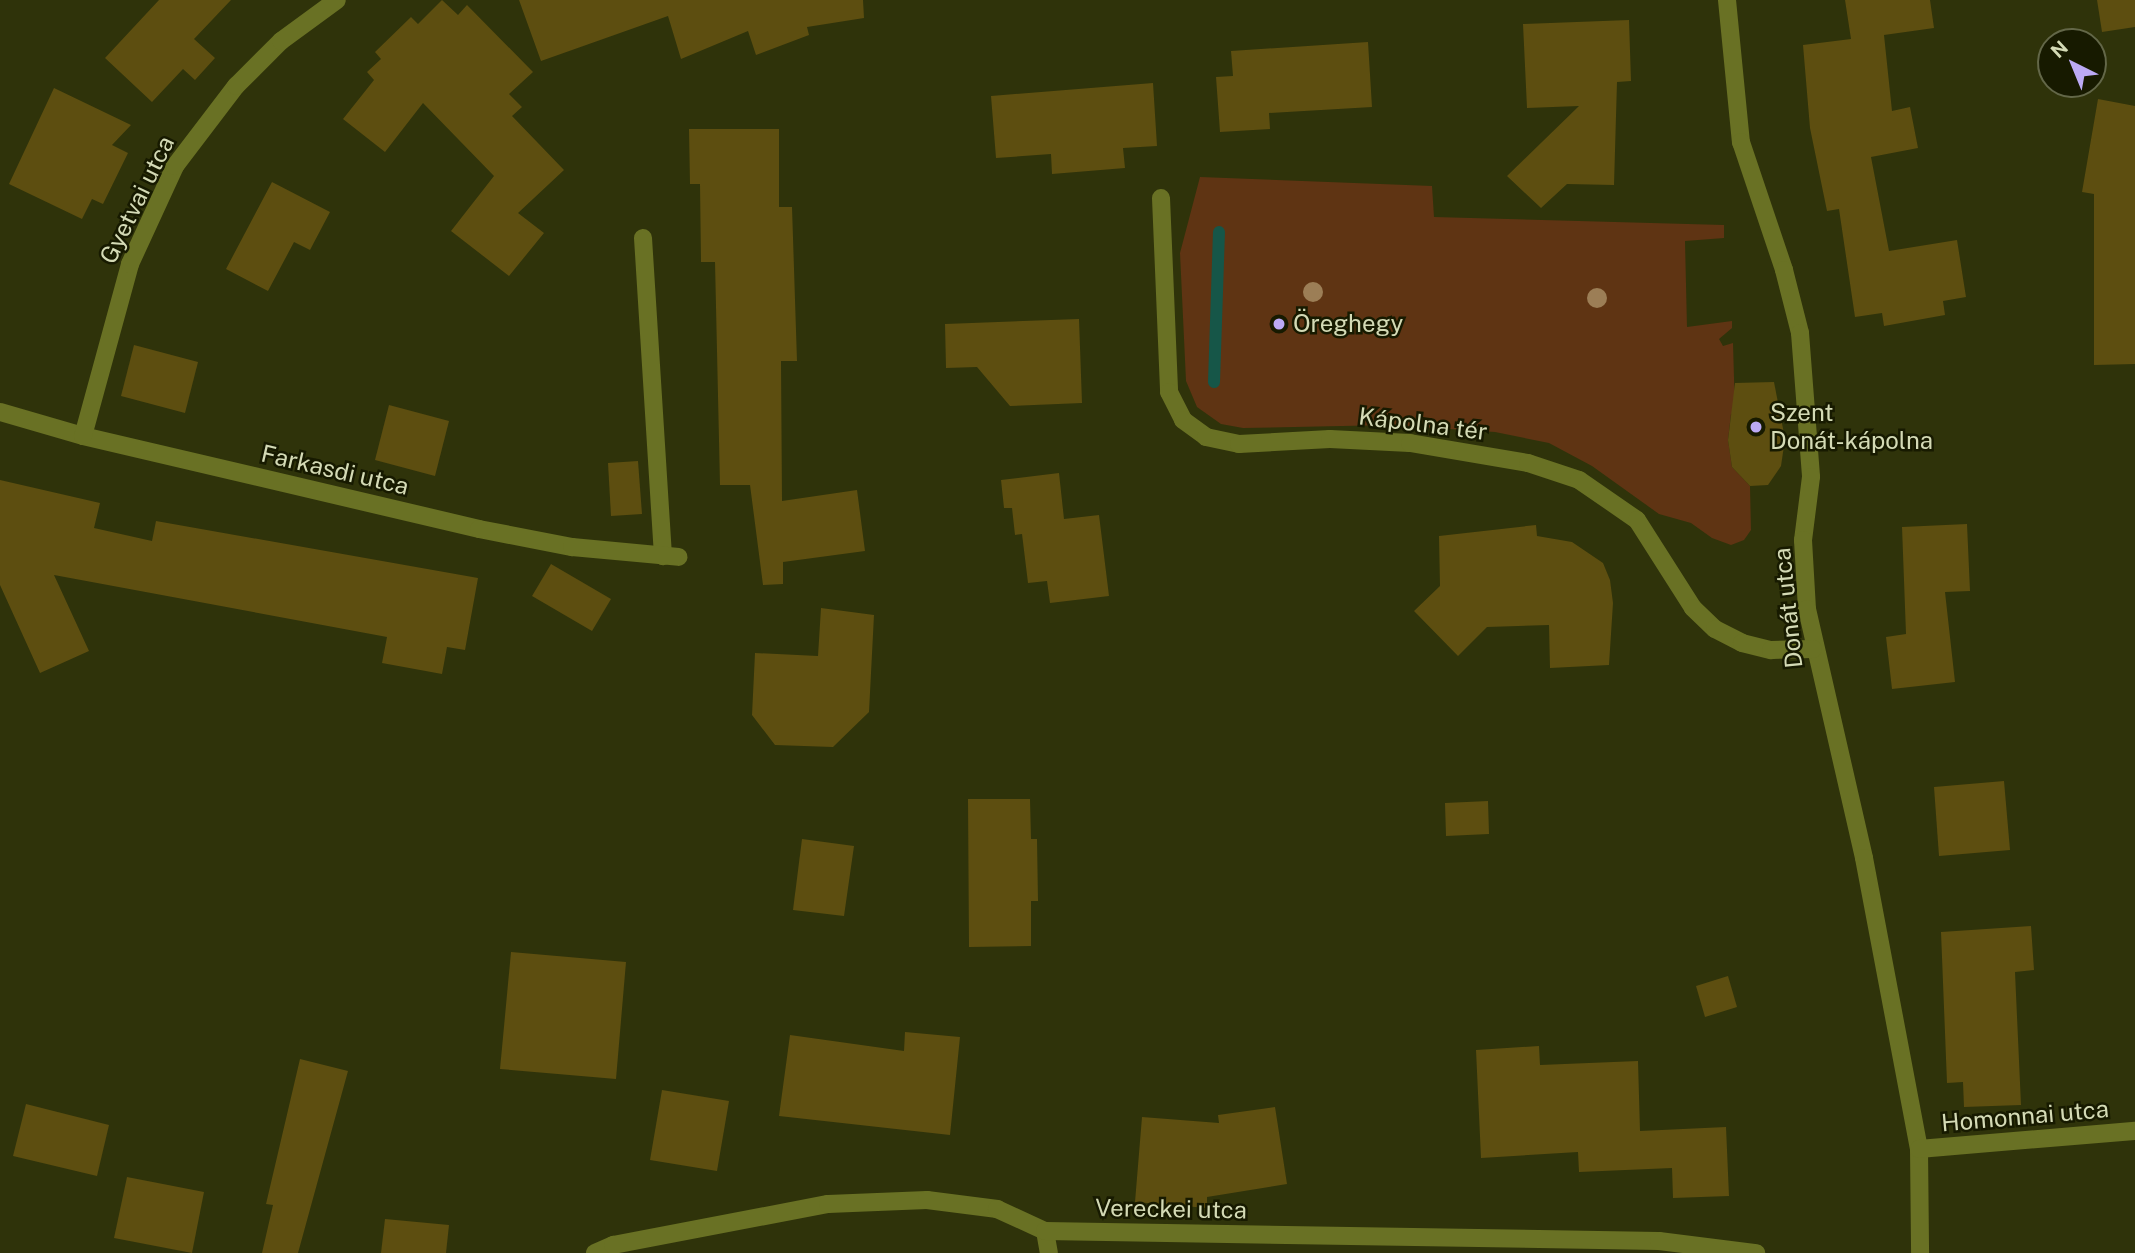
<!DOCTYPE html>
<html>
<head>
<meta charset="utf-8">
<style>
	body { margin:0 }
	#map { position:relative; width:2135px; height:1253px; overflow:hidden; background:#2f330a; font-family:"Public Sans",sans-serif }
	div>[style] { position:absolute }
	.green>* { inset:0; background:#5f3413 }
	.stream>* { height:12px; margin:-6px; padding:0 6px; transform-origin:6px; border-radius:6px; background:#165648 }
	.building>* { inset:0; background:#5d4e10 }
	.minor>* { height:18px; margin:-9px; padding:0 9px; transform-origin:9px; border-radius:9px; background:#697124 }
	.trees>* { width:20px; height:20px; margin:-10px; border-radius:50%; background:#9c7e56 }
	.dots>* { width:19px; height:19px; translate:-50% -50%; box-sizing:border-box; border:4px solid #171a00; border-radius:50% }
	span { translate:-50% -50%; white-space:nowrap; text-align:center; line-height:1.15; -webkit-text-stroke:5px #171a00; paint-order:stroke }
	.street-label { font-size:24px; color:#d4dab5 }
	.poi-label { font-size:24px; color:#d4dab5 }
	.left { translate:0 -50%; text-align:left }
	.north { position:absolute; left:2037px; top:28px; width:70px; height:70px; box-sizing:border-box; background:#171a00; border:2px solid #636748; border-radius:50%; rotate:317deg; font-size:19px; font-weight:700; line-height:28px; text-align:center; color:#d4dab5 }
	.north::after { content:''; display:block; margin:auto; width:24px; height:32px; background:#bcaaf5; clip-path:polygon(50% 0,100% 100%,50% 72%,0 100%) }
</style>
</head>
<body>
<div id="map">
	<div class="green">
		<div style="clip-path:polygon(1200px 177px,1432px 186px,1434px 217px,1724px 225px,1724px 238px,1685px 241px,1687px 327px,1732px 321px,1732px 328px,1719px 339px,1723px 346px,1733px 343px,1735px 413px,1731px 414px,1728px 440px,1732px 467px,1750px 486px,1751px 530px,1744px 540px,1731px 545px,1712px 538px,1691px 523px,1659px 514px,1592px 466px,1549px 443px,1495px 432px,1390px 425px,1243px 428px,1221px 424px,1197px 407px,1186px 381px,1180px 253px)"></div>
	</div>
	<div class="stream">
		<div style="left:1214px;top:382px;width:150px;rotate:-88.1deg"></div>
	</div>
	<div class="building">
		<div style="clip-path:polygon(159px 0,231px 0,194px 39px,215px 58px,195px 80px,183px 69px,152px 102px,105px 58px)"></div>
		<div style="clip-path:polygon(442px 0,458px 15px,467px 5px,533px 72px,509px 94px,522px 107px,512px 116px,564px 170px,518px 213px,544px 233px,509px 276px,451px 231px,494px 176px,423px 103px,385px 152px,343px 119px,374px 80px,367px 72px,381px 59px,375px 52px,411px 17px,418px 24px)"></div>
		<div style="clip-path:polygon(519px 0,863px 0,864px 18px,807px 27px,809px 35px,756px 55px,748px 31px,681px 59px,668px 16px,541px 61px)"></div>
		<div style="clip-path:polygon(1845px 0,1930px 0,1934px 28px,1884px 35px,1892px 111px,1910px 107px,1918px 148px,1871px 157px,1889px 251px,1957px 240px,1966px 297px,1943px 301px,1945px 315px,1884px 326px,1882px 313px,1855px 317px,1839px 209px,1827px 211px,1810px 128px,1803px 45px,1851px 39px)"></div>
		<div style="clip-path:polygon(2097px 0,2135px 0,2135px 27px,2102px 32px)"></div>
		<div style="clip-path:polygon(1629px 20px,1631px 81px,1617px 82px,1614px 185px,1567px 184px,1541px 208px,1507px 176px,1579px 106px,1527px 108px,1523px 24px)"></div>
		<div style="clip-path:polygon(1368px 42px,1372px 107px,1269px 113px,1270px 129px,1220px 132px,1216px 77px,1233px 76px,1231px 51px)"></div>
		<div style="clip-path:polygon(1153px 83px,1157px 146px,1123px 148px,1125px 168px,1052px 174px,1051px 154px,996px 158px,991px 96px)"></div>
		<div style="clip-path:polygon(54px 88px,131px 125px,112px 145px,128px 153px,103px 204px,92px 199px,82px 219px,9px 184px)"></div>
		<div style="clip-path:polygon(2098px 99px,2135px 106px,2135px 364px,2094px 365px,2094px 194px,2082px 192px)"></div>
		<div style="clip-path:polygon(689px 129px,779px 129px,779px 207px,792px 207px,797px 361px,781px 361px,782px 501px,857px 490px,865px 551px,783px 562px,783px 584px,763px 585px,750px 485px,720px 485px,715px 262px,701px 262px,700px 184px,690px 184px)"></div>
		<div style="clip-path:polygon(272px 182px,330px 212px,310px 250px,294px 242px,268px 291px,226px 269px)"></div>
		<div style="clip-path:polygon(1079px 319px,1082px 403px,1010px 406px,977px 367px,946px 368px,945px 324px)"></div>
		<div style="clip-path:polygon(134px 345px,198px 362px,185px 413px,121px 396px)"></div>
		<div style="clip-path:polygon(1774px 382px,1785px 439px,1781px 466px,1768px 485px,1750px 486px,1732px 467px,1728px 440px,1735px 383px)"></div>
		<div style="clip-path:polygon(389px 405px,449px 421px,435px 476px,375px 460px)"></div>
		<div style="clip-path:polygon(638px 461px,642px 514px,611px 516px,608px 463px)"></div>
		<div style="clip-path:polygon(1059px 473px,1064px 519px,1099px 515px,1109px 596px,1050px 603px,1047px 581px,1028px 583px,1022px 534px,1015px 535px,1012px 508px,1004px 508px,1001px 480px)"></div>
		<div style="clip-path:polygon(0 480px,100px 503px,94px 528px,152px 541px,156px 521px,478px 578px,465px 650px,447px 647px,442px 674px,382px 663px,387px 637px,54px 575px,89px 651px,40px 673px,0 585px)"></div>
		<div style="clip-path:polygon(1967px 524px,1970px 591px,1945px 592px,1955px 682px,1892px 689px,1886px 637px,1906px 634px,1902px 527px)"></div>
		<div style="clip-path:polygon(1536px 525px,1537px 536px,1572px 542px,1603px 563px,1610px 580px,1613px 603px,1609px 665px,1550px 668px,1549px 625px,1487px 627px,1458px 656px,1414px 611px,1440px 586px,1439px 536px)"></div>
		<div style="clip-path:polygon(551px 564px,611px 599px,592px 631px,532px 596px)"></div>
		<div style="clip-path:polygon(821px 608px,874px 615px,869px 712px,833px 747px,775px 745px,752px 715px,755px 653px,818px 656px)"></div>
		<div style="clip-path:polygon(2004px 781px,2010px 850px,1939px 856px,1934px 787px)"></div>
		<div style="clip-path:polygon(968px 799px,1030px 799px,1031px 839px,1037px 839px,1038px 901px,1031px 901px,1031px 946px,969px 947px)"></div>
		<div style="clip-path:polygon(1488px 801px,1489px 834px,1446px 836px,1445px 803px)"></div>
		<div style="clip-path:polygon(802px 839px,854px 846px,844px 916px,793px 910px)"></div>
		<div style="clip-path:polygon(2031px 926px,2034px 970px,2015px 972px,2021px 1105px,1964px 1107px,1963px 1082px,1947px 1083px,1941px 932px)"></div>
		<div style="clip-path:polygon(511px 952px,626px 962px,616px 1079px,500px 1069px)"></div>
		<div style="clip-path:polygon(1728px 976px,1737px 1007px,1705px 1017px,1696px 986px)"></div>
		<div style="clip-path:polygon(905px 1032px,960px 1037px,950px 1135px,779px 1116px,790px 1035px,904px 1051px)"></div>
		<div style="clip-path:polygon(1539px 1046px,1540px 1065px,1638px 1061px,1640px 1131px,1726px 1127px,1729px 1196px,1673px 1198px,1672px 1168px,1579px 1172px,1578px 1152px,1481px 1158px,1476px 1050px)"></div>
		<div style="clip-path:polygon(300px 1059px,348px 1071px,298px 1253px,262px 1253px,273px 1205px,266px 1204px)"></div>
		<div style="clip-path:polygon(662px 1090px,729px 1101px,717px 1171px,650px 1160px)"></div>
		<div style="clip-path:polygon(26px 1104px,109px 1125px,97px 1176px,13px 1156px)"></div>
		<div style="clip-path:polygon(1275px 1107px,1287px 1184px,1207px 1197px,1207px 1208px,1135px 1202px,1142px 1117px,1219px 1123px,1218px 1115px)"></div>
		<div style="clip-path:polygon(127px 1177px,204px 1192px,192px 1253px,114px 1238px)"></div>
		<div style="clip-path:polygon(385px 1219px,449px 1225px,446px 1253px,381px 1253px)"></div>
	</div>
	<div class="minor">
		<div style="left:1727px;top:0;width:143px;rotate:84.4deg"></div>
		<div style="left:1741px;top:142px;width:135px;rotate:71.4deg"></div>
		<div style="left:1784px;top:270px;width:65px;rotate:75.7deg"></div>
		<div style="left:1800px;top:333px;width:144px;rotate:85.6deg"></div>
		<div style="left:1811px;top:477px;width:64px;rotate:97.2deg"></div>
		<div style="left:1803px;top:540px;width:69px;rotate:86.7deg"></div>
		<div style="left:1807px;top:609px;width:255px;rotate:77.1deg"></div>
		<div style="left:1864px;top:858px;width:296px;rotate:79.3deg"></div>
		<div style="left:1919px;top:1149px;width:104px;rotate:89.4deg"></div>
		<div style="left:1161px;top:198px;width:194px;rotate:87.6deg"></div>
		<div style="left:1169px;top:392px;width:31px;rotate:63deg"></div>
		<div style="left:1183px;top:420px;width:29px;rotate:36deg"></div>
		<div style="left:1206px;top:437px;width:34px;rotate:12deg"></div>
		<div style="left:1239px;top:444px;width:91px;rotate:-3.1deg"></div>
		<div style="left:1330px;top:439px;width:80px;rotate:2.9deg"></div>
		<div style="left:1410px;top:443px;width:120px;rotate:9.6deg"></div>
		<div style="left:1528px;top:463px;width:54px;rotate:18.4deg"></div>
		<div style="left:1579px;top:480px;width:70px;rotate:34.6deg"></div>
		<div style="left:1637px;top:520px;width:104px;rotate:57.5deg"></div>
		<div style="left:1693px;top:608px;width:30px;rotate:44deg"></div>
		<div style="left:1715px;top:629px;width:30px;rotate:27deg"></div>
		<div style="left:1742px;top:643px;width:30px;rotate:14deg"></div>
		<div style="left:1771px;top:650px;width:42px;rotate:-1.4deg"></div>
		<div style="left:643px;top:238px;width:319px;rotate:86.4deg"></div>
		<div style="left:0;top:412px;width:86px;rotate:16.1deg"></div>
		<div style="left:83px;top:436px;width:407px;rotate:13.2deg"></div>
		<div style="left:479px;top:529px;width:95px;rotate:11deg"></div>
		<div style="left:572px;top:547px;width:107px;rotate:5.3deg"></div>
		<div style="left:83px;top:436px;width:178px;rotate:-74.7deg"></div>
		<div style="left:130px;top:264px;width:108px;rotate:-65.3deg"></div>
		<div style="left:175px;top:166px;width:101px;rotate:-52.7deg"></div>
		<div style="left:236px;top:86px;width:64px;rotate:-45deg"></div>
		<div style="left:281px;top:41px;width:69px;rotate:-36.2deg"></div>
		<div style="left:1919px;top:1149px;width:217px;rotate:-4.8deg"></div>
		<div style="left:1045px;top:1231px;width:22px;rotate:80deg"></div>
		<div style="left:595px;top:1253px;width:20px;rotate:-24deg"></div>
		<div style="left:613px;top:1245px;width:219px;rotate:-10.8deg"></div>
		<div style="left:828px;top:1204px;width:99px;rotate:-2.3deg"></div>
		<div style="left:927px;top:1200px;width:71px;rotate:7.3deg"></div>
		<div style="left:997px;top:1209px;width:53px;rotate:24.6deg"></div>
		<div style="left:1045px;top:1231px;width:614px;rotate:0.93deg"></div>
		<div style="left:1659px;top:1241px;width:98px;rotate:7.1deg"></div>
	</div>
	<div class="trees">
		<div style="left:1313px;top:292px"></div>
		<div style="left:1597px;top:298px"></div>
	</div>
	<div class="dots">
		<div style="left:1279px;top:324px;background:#bcaaf5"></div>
		<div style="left:1756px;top:427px;background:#bcaaf5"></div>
	</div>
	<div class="street-label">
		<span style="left:137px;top:200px;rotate:-64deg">Gyetvai utca</span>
		<span style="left:1423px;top:424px;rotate:7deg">Kápolna tér</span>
		<span style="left:335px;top:470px;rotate:13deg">Farkasdi utca</span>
		<span style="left:1788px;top:608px;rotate:-96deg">Donát utca</span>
		<span style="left:2025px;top:1116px;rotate:-5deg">Homonnai utca</span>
		<span style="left:1171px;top:1209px;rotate:1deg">Vereckei utca</span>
	</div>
	<div class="poi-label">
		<span class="left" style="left:1293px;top:324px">Öreghegy</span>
		<span class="left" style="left:1770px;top:427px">Szent<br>Donát-kápolna</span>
	</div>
	<div class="north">N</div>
</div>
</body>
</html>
